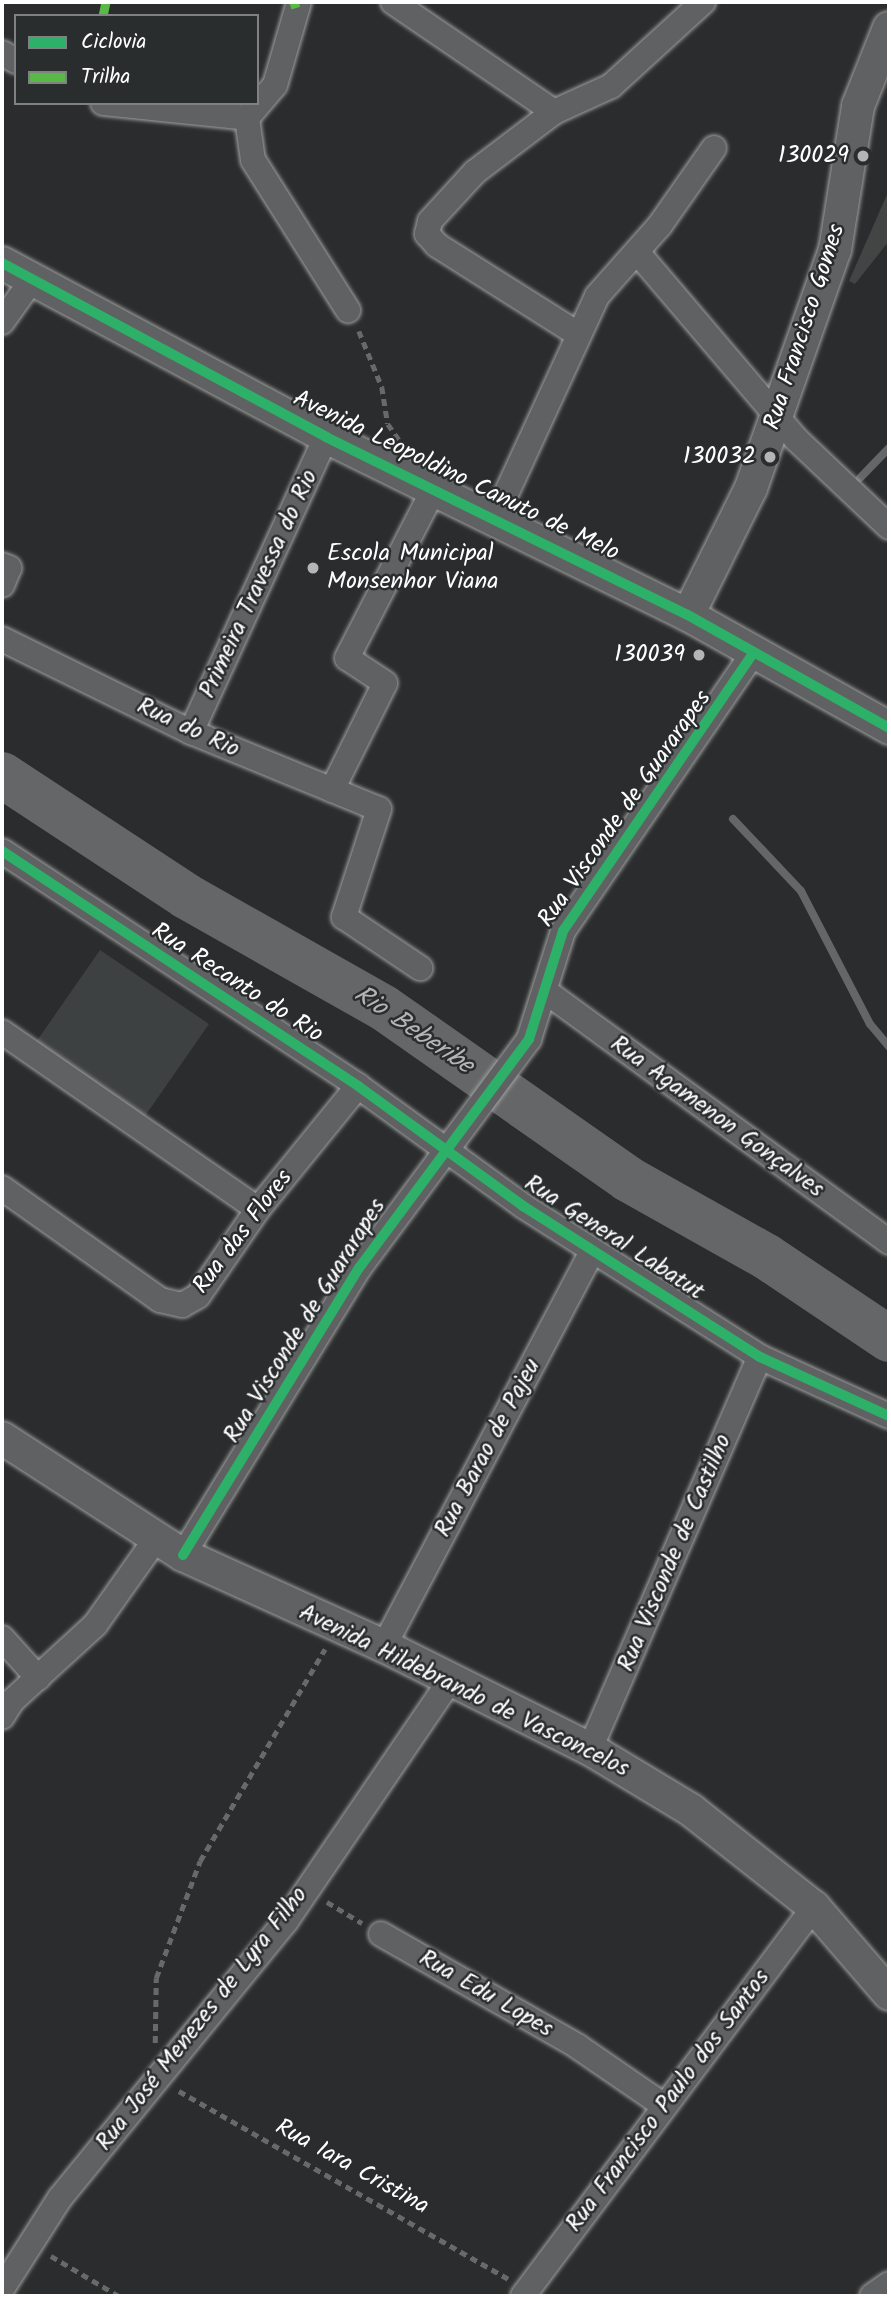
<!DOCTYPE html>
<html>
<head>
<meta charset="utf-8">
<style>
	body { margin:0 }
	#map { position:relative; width:891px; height:2298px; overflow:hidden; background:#2b2c2d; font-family:Kalam,sans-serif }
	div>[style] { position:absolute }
	.green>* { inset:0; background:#3e4142 }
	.stream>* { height:8px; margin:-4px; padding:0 4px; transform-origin:4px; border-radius:4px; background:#646667 }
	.river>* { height:46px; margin:-23px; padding:0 23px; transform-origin:23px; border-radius:23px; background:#646667 }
	.building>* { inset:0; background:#434444 }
	.path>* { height:4.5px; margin-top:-2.25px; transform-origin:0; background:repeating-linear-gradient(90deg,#686969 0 7px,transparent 0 12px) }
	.roads { filter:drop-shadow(0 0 2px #a0a0a0) drop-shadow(0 0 2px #a0a0a0) }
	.minor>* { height:24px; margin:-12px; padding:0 12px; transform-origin:12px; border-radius:12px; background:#606162 }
	.tertiary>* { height:32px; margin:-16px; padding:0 16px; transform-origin:16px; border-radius:16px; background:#606162 }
	.quiet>* { height:9px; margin-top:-4.5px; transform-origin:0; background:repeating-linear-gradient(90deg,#58b947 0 18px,transparent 0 27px) }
	.cycleway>* { height:10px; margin:-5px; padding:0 5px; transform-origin:5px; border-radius:5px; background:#2db169 }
	.dots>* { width:19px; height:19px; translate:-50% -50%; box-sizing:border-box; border:4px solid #2a2d2e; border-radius:50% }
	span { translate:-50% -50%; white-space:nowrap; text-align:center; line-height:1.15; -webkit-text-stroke:5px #2a2d2e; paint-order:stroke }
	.poi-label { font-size:24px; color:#fff }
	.right { translate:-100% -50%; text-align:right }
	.left { translate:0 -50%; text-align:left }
	.street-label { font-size:24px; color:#fff }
	.water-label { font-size:26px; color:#b4b6b6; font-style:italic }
	.frame { position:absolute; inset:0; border:4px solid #fff; pointer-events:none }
	.legend { position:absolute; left:14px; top:14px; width:245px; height:91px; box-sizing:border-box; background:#2a2d2e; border:2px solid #7f8182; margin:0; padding:9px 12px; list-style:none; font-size:21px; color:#fff }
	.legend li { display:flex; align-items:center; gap:14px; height:35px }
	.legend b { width:35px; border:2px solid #7f8182 }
</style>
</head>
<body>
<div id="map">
	<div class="green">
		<div style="clip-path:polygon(100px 950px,209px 1024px,143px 1119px,34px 1045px)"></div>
	</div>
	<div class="stream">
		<div style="left:860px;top:478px;width:42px;rotate:-46deg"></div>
		<div style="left:2px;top:788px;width:11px;rotate:-68deg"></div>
		<div style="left:733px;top:819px;width:99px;rotate:46.6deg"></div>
		<div style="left:801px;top:891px;width:150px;rotate:62.6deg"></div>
		<div style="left:870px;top:1024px;width:30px;rotate:50deg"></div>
	</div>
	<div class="river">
		<div style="left:2px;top:775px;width:220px;rotate:33.3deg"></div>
		<div style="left:186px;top:896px;width:227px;rotate:29.5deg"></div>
		<div style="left:384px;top:1008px;width:298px;rotate:35deg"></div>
		<div style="left:628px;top:1179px;width:159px;rotate:29.3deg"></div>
		<div style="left:767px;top:1257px;width:147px;rotate:33.9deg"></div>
	</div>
	<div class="building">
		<div style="clip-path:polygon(889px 190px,889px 241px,855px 284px,849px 281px)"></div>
	</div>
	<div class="path">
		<div style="left:359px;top:331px;width:61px;rotate:67.7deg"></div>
		<div style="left:382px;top:387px;width:37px;rotate:81deg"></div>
		<div style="left:388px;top:424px;width:19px;rotate:55deg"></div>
		<div style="left:327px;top:1902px;width:41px;rotate:31deg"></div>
		<div style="left:155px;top:2043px;width:65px;rotate:-89.1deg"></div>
		<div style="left:156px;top:1978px;width:125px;rotate:-69.4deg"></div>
		<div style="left:200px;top:1861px;width:246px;rotate:-59.5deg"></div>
		<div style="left:179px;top:2091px;width:379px;rotate:29.7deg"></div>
		<div style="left:51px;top:2256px;width:79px;rotate:30.5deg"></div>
	</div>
	<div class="roads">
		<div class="minor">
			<div style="left:299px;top:2px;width:86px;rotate:106.1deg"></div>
			<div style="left:275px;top:85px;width:43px;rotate:130.3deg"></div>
			<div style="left:247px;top:118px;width:42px;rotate:81.9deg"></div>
			<div style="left:253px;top:160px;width:178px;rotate:57.7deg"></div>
			<div style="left:393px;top:2px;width:195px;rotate:34.3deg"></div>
			<div style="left:2px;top:53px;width:16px;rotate:30deg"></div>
			<div style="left:103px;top:103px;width:145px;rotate:5.9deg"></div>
			<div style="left:637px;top:252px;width:245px;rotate:49.6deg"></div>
			<div style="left:796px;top:439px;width:128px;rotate:43.4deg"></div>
			<div style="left:2px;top:322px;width:52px;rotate:-54.5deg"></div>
			<div style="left:576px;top:333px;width:165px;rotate:-147.7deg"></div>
			<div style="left:437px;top:245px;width:15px;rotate:-132deg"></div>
			<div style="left:427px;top:234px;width:13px;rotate:-77deg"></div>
			<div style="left:430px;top:221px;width:67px;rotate:-47.4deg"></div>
			<div style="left:475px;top:172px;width:99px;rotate:-37.2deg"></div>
			<div style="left:554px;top:112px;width:63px;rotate:-24.5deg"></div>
			<div style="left:611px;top:86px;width:125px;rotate:-42.4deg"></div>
			<div style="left:495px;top:518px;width:244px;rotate:-65.3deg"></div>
			<div style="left:597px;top:296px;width:95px;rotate:-48.4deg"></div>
			<div style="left:660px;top:225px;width:94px;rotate:-55deg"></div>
			<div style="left:2px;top:565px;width:8px;rotate:23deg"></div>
			<div style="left:9px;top:568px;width:18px;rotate:112deg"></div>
			<div style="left:2px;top:639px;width:211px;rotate:26.2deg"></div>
			<div style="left:191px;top:732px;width:203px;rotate:22.3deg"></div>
			<div style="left:379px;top:809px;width:114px;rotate:108deg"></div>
			<div style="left:344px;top:917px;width:92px;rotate:33.9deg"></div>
			<div style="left:191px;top:732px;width:324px;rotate:-65.4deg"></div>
			<div style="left:332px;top:790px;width:119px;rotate:-63.6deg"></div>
			<div style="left:385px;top:683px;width:45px;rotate:-146.7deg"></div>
			<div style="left:347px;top:658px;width:192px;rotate:-62.8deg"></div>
			<div style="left:2px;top:851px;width:427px;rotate:33.4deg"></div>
			<div style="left:358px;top:1086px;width:204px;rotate:36deg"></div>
			<div style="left:523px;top:1206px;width:281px;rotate:32.5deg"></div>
			<div style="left:760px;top:1357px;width:142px;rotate:24.6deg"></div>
			<div style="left:545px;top:991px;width:426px;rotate:36.1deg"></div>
			<div style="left:2px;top:1032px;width:311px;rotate:34.7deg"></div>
			<div style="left:2px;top:1188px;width:194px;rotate:35.3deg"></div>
			<div style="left:160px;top:1300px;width:23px;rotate:13deg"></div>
			<div style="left:182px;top:1305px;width:18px;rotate:-29deg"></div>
			<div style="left:198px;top:1296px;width:106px;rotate:-55.4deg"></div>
			<div style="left:258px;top:1209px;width:159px;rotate:-50.9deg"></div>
			<div style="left:183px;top:1555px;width:337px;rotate:-58.5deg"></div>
			<div style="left:359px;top:1268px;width:285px;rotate:-53.4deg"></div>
			<div style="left:529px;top:1039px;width:113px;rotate:-72.5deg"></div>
			<div style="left:563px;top:931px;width:336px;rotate:-55.6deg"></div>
			<div style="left:2px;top:1638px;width:54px;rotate:48deg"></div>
			<div style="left:384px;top:1646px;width:446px;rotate:-62.2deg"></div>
			<div style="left:2px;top:1717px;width:19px;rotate:-58deg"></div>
			<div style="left:12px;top:1701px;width:113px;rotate:-42.5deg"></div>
			<div style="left:95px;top:1625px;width:105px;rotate:-54.7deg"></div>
			<div style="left:590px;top:1749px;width:427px;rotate:-66.6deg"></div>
			<div style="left:381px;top:1934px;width:226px;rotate:29.7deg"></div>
			<div style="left:577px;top:2046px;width:104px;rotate:34.5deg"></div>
			<div style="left:2px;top:2289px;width:108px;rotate:-57.5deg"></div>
			<div style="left:60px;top:2198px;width:357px;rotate:-50.8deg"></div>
			<div style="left:286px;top:1921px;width:293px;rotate:-55.7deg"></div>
			<div style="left:523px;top:2296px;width:486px;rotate:-53.2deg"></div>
			<div style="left:872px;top:2296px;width:21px;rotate:-35deg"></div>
		</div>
		<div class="tertiary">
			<div style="left:2px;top:263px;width:368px;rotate:28.2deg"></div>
			<div style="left:326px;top:437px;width:403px;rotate:26.2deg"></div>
			<div style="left:688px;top:615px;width:231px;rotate:29.3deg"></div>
			<div style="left:688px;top:615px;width:142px;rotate:-63.6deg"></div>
			<div style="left:751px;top:488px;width:252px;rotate:-70.6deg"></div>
			<div style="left:835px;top:250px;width:146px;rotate:-80.9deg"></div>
			<div style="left:858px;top:106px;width:84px;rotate:-68.3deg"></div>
			<div style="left:2px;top:1438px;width:216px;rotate:32.9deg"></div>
			<div style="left:183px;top:1555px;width:221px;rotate:24.4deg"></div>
			<div style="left:384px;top:1646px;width:230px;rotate:26.6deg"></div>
			<div style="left:590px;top:1749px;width:118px;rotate:31.1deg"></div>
			<div style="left:691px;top:1810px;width:157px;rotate:38.3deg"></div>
			<div style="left:814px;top:1907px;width:115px;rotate:49.2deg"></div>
		</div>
	</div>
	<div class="quiet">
		<div style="left:294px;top:2px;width:6px;rotate:72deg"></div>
		<div style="left:103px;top:16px;width:14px;rotate:-78deg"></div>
	</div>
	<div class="cycleway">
		<div style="left:2px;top:263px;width:368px;rotate:28.2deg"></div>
		<div style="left:326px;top:437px;width:403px;rotate:26.2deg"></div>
		<div style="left:688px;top:615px;width:231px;rotate:29.3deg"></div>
		<div style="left:2px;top:851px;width:427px;rotate:33.4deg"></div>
		<div style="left:358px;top:1086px;width:204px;rotate:36deg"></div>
		<div style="left:523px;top:1206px;width:281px;rotate:32.5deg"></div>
		<div style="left:760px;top:1357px;width:142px;rotate:24.6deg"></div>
		<div style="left:183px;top:1555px;width:337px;rotate:-58.5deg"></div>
		<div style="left:359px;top:1268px;width:285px;rotate:-53.4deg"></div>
		<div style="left:529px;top:1039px;width:113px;rotate:-72.5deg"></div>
		<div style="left:563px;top:931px;width:336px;rotate:-55.6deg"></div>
	</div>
	<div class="dots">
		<div style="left:863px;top:156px;background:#b5b5b6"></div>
		<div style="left:770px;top:457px;background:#b5b5b6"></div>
		<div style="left:313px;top:568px;background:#b5b5b6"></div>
		<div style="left:699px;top:655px;background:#b5b5b6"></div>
	</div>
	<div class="poi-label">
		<span class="right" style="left:849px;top:156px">130029</span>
		<span class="right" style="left:756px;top:457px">130032</span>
		<span class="left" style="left:327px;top:568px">Escola Municipal<br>Monsenhor Viana</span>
		<span class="right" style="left:685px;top:655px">130039</span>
	</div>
	<div class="street-label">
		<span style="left:805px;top:327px;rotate:-72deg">Rua Francisco Gomes</span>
		<span style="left:456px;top:476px;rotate:26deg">Avenida Leopoldino Canuto de Melo</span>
		<span style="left:259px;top:584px;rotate:-65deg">Primeira Travessa do Rio</span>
		<span style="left:188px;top:728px;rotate:25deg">Rua do Rio</span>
		<span style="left:625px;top:809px;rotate:-55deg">Rua Visconde de Guararapes</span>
		<span style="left:237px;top:983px;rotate:33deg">Rua Recanto do Rio</span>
		<span style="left:717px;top:1117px;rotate:36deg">Rua Agamenon Gonçalves</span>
		<span style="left:243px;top:1232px;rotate:-53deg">Rua das Flores</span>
		<span style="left:614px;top:1238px;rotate:33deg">Rua General Labatut</span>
		<span style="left:305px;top:1321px;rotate:-58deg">Rua Visconde de Guararapes</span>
		<span style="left:488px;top:1448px;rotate:-62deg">Rua Barao de Pajeu</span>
		<span style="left:675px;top:1553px;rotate:-67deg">Rua Visconde de Castilho</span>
		<span style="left:464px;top:1691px;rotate:26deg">Avenida Hildebrando de Vasconcelos</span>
		<span style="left:486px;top:1994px;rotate:30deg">Rua Edu Lopes</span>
		<span style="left:202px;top:2019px;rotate:-52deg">Rua José Menezes de Lyra Filho</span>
		<span style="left:668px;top:2101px;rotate:-53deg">Rua Francisco Paulo dos Santos</span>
		<span style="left:352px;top:2167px;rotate:29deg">Rua Iara Cristina</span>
	</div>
	<div class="water-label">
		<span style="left:413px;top:1031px;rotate:34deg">Rio Beberibe</span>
	</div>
	<div class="frame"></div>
	<ul class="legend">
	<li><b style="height:9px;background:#2db169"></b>Ciclovia</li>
	<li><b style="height:9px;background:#58b947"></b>Trilha</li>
	</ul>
</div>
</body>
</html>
